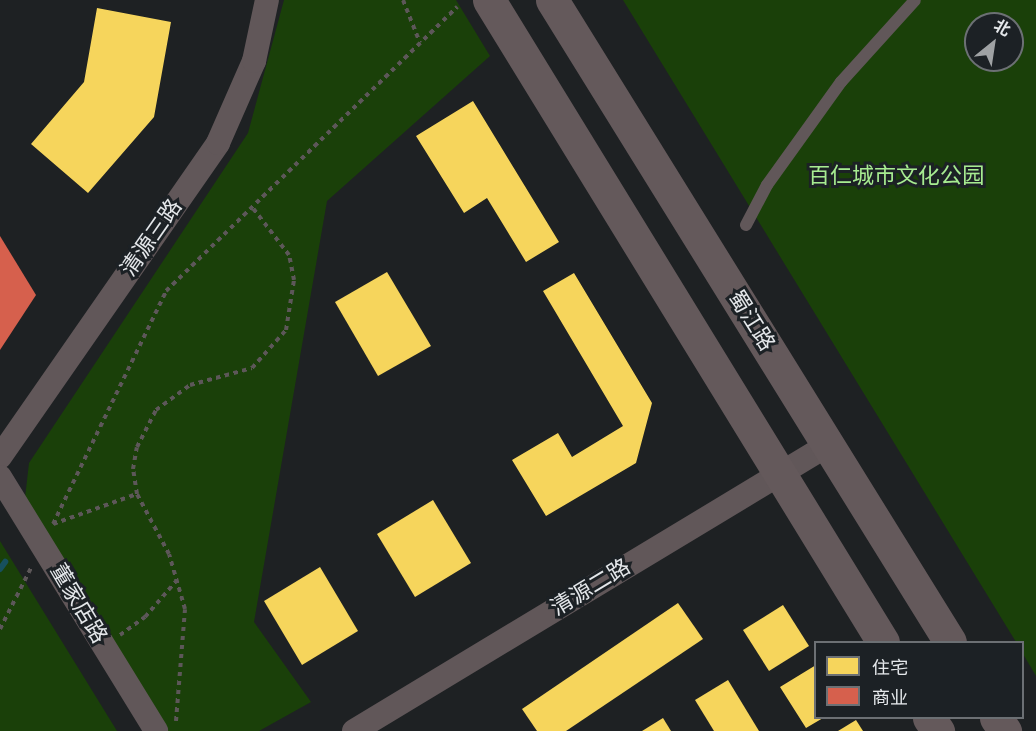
<!DOCTYPE html>
<html>
<head>
<meta charset="utf-8">
<style>
	body { margin:0 }
	#map { position:relative; width:1036px; height:731px; overflow:hidden; background:#1e2123; font-family:"Alegreya Sans","Noto Sans SC",sans-serif }
	div>[style] { position:absolute }
	.green>* { inset:0; background:#1a4009 }
	.homes>* { inset:0; background:#f6d55c }
	.shops>* { inset:0; background:#d6604d }
	.stream>* { height:6px; margin:-3px; padding:0 3px; transform-origin:3px; border-radius:3px; background:#17505e }
	.path>* { height:4px; margin-top:-2px; transform-origin:0; background:repeating-linear-gradient(90deg,#5d5759 0 4.5px,transparent 0 9px) }
	.lane>* { height:12px; margin:-6px; padding:0 6px; transform-origin:6px; border-radius:6px; background:#615759 }
	.street>* { height:24px; margin:-12px; padding:0 12px; transform-origin:12px; border-radius:12px; background:#615759 }
	.secondary>* { height:33px; margin:-16.5px; padding:0 16.5px; transform-origin:16.5px; border-radius:16.5px; background:#64595b }
	span { translate:-50% -50%; white-space:nowrap; text-align:center; line-height:1.15; -webkit-text-stroke:6px #1c2125; paint-order:stroke }
	.park-label { font-size:22px; color:#a7ec91 }
	.street-label { font-size:22px; color:#e4e7ea }
	.legend { position:absolute; left:814px; top:641px; width:210px; height:78px; box-sizing:border-box; background:#1c2125; border:2px solid #6c7074; margin:0; padding:8px 10px; list-style:none; font-size:18px; color:#e4e7ea }
	.legend li { display:flex; align-items:center; gap:12px; height:30px }
	.legend b { width:30px; border:2px solid #6c7074 }
	.north { position:absolute; left:964px; top:12px; width:60px; height:60px; box-sizing:border-box; background:#1c2125; border:2px solid #6c7074; border-radius:50%; rotate:30deg; font-size:16px; font-weight:700; line-height:24px; text-align:center; color:#e4e7ea }
	.north::after { content:''; display:block; margin:auto; width:21px; height:27px; background:#9fa2a4; clip-path:polygon(50% 0,100% 100%,50% 72%,0 100%) }
</style>
</head>
<body>
<div id="map">
	<div class="green">
		<div style="clip-path:polygon(284px 0,456px 0,490px 56px,327px 201px,254px 622px,311px 702px,259px 731px,166px 731px,25px 498px,29px 463px,248px 133px)"></div>
		<div style="clip-path:polygon(evenodd,623px 0,1036px 0,1036px 676px,1023px 654px,1022px 642px,1016px 642px,623px 0,976px 24px,1012px 24px,1012px 60px,976px 60px,976px 24px)"></div>
		<div style="clip-path:polygon(0 541px,117px 731px,0 731px)"></div>
	</div>
	<div class="homes">
		<div style="clip-path:polygon(97px 8px,171px 22px,154px 117px,88px 193px,31px 144px,84px 82px)"></div>
		<div style="clip-path:polygon(473px 101px,559px 242px,526px 262px,487px 198px,464px 213px,416px 136px)"></div>
		<div style="clip-path:polygon(387px 272px,431px 346px,378px 376px,335px 302px)"></div>
		<div style="clip-path:polygon(574px 273px,652px 403px,636px 463px,546px 516px,512px 460px,558px 433px,572px 457px,623px 426px,543px 291px)"></div>
		<div style="clip-path:polygon(433px 500px,471px 563px,415px 597px,377px 534px)"></div>
		<div style="clip-path:polygon(320px 567px,358px 631px,302px 665px,264px 601px)"></div>
		<div style="clip-path:polygon(678px 603px,703px 639px,566px 731px,537px 731px,522px 709px)"></div>
		<div style="clip-path:polygon(783px 605px,809px 646px,769px 671px,743px 630px)"></div>
		<div style="clip-path:polygon(816px 665px,816px 718px,823px 718px,806px 728px,780px 687px)"></div>
		<div style="clip-path:polygon(728px 680px,759px 731px,714px 731px,695px 700px)"></div>
		<div style="clip-path:polygon(663px 718px,671px 731px,642px 731px)"></div>
		<div style="clip-path:polygon(856px 720px,863px 731px,838px 731px)"></div>
	</div>
	<div class="shops">
		<div style="clip-path:polygon(0 236px,36px 295px,0 350px)"></div>
	</div>
	<div class="stream">
		<div style="left:0;top:569px;width:9px;rotate:-54deg"></div>
	</div>
	<div class="path">
		<div style="left:403px;top:0;width:46px;rotate:68.4deg"></div>
		<div style="left:53px;top:524px;width:259px;rotate:-64.1deg"></div>
		<div style="left:166px;top:291px;width:407px;rotate:-44.3deg"></div>
		<div style="left:53px;top:524px;width:89px;rotate:-19.7deg"></div>
		<div style="left:0;top:629px;width:68px;rotate:-63.1deg"></div>
		<div style="left:120px;top:635px;width:31px;rotate:-36deg"></div>
		<div style="left:145px;top:617px;width:49px;rotate:-49.1deg"></div>
		<div style="left:176px;top:721px;width:112px;rotate:-85.4deg"></div>
		<div style="left:185px;top:609px;width:57px;rotate:-106.2deg"></div>
		<div style="left:169px;top:554px;width:68px;rotate:-118.1deg"></div>
		<div style="left:137px;top:494px;width:25px;rotate:-99deg"></div>
		<div style="left:133px;top:469px;width:22px;rotate:-80deg"></div>
		<div style="left:137px;top:447px;width:42px;rotate:-62.8deg"></div>
		<div style="left:156px;top:410px;width:42px;rotate:-36.3deg"></div>
		<div style="left:190px;top:385px;width:64px;rotate:-15.3deg"></div>
		<div style="left:252px;top:368px;width:51px;rotate:-48.2deg"></div>
		<div style="left:286px;top:330px;width:51px;rotate:-80.9deg"></div>
		<div style="left:294px;top:280px;width:25px;rotate:-101deg"></div>
		<div style="left:289px;top:255px;width:61px;rotate:-127.6deg"></div>
	</div>
	<div class="lane">
		<div style="left:746px;top:225px;width:45px;rotate:-62.3deg"></div>
		<div style="left:767px;top:185px;width:127px;rotate:-54.3deg"></div>
		<div style="left:841px;top:82px;width:110px;rotate:-47.9deg"></div>
	</div>
	<div class="street">
		<div style="left:0;top:457px;width:382px;rotate:-55.2deg"></div>
		<div style="left:218px;top:143px;width:90px;rotate:-66.3deg"></div>
		<div style="left:254px;top:61px;width:62px;rotate:-78deg"></div>
		<div style="left:0;top:477px;width:298px;rotate:58.4deg"></div>
		<div style="left:354px;top:731px;width:554px;rotate:-31.11deg"></div>
	</div>
	<div class="secondary">
		<div style="left:489px;top:0;width:753px;rotate:58.46deg"></div>
		<div style="left:552px;top:0;width:755px;rotate:58.2deg"></div>
		<div style="left:929px;top:718px;width:16px;rotate:55deg"></div>
		<div style="left:996px;top:718px;width:16px;rotate:55deg"></div>
	</div>
	<div class="park-label">
		<span style="left:896px;top:177px">百仁城市文化公园</span>
	</div>
	<div class="street-label">
		<span style="left:152px;top:238px;rotate:-55deg">清源三路</span>
		<span style="left:751px;top:321px;rotate:58deg">蜀江路</span>
		<span style="left:591px;top:588px;rotate:-31deg">清源二路</span>
		<span style="left:78px;top:604px;rotate:59deg">董家店路</span>
	</div>
	<ul class="legend">
	<li><b style="height:16px;background:#f6d55c"></b>住宅</li>
	<li><b style="height:16px;background:#d6604d"></b>商业</li>
	</ul>
	<div class="north">北</div>
</div>
</body>
</html>
